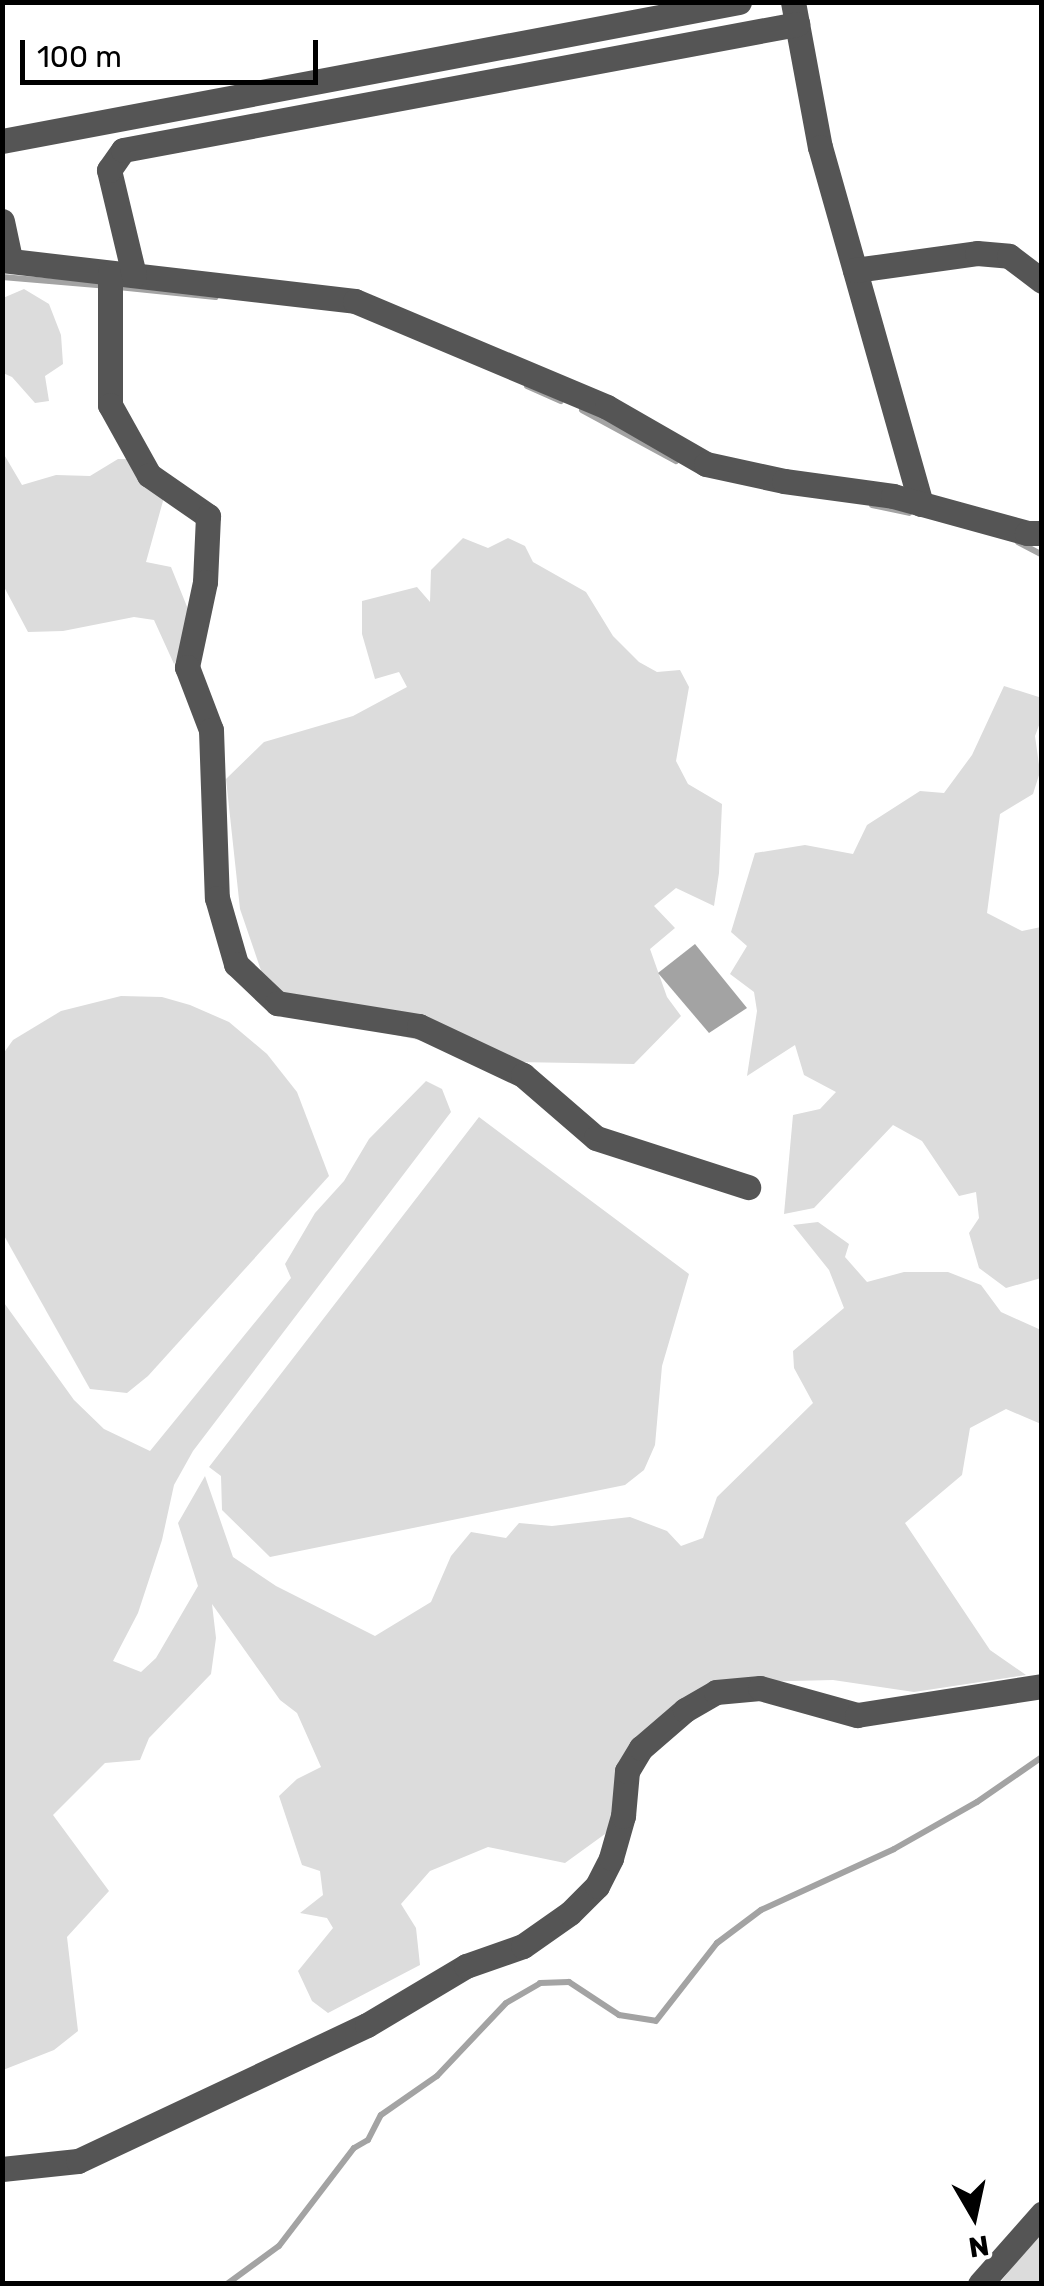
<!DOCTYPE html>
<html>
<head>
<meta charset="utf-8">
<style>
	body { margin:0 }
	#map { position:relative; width:1044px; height:2286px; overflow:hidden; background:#fff; font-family:Rubik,sans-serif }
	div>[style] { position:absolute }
	.green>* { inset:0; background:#dcdcdc }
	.water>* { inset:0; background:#a3a3a3 }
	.stream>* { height:6px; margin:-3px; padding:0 3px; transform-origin:3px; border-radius:3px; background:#a3a3a3 }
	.minor>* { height:25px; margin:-12.5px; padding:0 12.5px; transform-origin:12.5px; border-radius:12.5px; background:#555 }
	span { translate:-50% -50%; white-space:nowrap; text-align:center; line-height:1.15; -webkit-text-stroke:8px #fff; paint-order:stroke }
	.frame { position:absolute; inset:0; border:5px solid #000; pointer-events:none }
	.north { position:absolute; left:924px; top:2166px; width:100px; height:100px; -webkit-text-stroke:8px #fff; paint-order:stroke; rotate:171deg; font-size:28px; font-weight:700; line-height:40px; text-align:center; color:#000 }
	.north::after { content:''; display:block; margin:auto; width:35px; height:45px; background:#000; clip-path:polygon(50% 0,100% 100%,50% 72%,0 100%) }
	.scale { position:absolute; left:20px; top:40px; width:298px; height:45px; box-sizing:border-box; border:5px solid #000; border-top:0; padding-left:12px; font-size:30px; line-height:35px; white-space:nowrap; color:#000; -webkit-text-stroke:8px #fff; paint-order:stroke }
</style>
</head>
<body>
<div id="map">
	<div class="green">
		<div style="clip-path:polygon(24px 289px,49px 304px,61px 335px,63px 364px,45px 376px,49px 401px,35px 403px,12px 377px,3px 373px,3px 298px)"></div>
		<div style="clip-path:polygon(2px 451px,22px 485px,56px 475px,90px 476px,118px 459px,149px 459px,162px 478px,163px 501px,146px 562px,171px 567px,192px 619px,191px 639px,174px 664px,154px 620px,134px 617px,63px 631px,28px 632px,3px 585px)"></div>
		<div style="clip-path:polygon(463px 538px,488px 548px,508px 538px,525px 546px,533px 562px,586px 592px,613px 636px,639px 662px,657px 672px,680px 670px,689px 687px,676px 761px,688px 784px,722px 804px,719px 873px,714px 906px,676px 888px,654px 906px,675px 928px,650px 949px,667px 997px,681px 1016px,634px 1064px,515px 1062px,334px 1021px,267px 988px,240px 909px,226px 779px,264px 742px,353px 716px,407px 687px,399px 672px,375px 679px,362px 634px,362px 601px,417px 587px,430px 602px,431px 570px)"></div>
		<div style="clip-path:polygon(1004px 686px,1042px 698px,1041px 720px,1035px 736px,1040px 772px,1033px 794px,1000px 814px,987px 913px,1022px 931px,1041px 927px,1041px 1278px,1006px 1288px,979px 1268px,969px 1233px,979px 1218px,976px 1192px,959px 1196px,922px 1141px,893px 1125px,814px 1208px,784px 1214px,793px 1115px,820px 1109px,836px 1092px,804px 1075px,795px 1045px,747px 1076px,757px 1011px,754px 992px,730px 974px,747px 946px,731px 932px,755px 853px,805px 845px,853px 854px,867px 825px,920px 791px,944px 793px,972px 755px)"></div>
		<div style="clip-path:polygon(121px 996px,162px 997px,190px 1005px,229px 1022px,267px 1054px,297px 1092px,329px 1176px,148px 1376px,127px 1393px,90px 1389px,2px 1232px,3px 1054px,13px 1040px,61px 1011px)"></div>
		<div style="clip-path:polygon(426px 1081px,442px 1089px,451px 1112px,193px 1451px,174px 1485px,162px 1540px,138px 1613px,113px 1661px,141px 1672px,156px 1658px,198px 1586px,178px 1523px,205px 1476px,233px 1557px,276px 1586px,375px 1636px,431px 1602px,451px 1556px,471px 1532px,506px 1538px,519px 1523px,552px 1526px,630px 1517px,667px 1531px,681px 1546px,703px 1538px,717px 1497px,813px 1403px,794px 1368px,793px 1351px,844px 1308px,829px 1270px,793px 1225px,818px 1222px,849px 1244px,845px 1257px,867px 1282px,904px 1272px,948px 1272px,981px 1285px,1001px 1312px,1041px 1330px,1041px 1424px,1006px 1409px,970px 1428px,962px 1475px,905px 1523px,990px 1650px,1026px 1675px,914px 1692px,833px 1680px,754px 1682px,685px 1710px,640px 1770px,605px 1834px,565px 1863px,488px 1847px,430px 1871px,401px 1904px,416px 1928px,420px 1965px,328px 2013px,312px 2001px,298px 1971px,333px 1928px,327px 1918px,300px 1913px,323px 1895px,320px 1871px,302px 1865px,279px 1796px,297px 1779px,321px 1767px,297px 1713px,280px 1700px,212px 1604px,216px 1638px,211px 1674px,149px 1738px,140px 1760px,105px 1763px,53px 1815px,109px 1891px,67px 1937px,78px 2031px,54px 2050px,3px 2070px,2px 1300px,74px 1400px,104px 1429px,150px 1451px,291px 1278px,285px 1264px,315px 1213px,344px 1181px,369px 1139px)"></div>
		<div style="clip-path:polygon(479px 1117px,689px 1274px,662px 1366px,655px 1445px,644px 1470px,625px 1485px,270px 1557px,222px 1510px,221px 1476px,209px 1467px)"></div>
		<div style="clip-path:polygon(1041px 2230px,1041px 2279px,1037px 2283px,999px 2284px)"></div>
	</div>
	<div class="water">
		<div style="clip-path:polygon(695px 944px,747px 1008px,709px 1033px,658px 973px)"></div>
	</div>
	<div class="stream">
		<div style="left:2px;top:277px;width:104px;rotate:4.9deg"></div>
		<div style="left:118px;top:287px;width:98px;rotate:5.9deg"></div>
		<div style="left:527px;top:386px;width:37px;rotate:24deg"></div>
		<div style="left:582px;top:410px;width:107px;rotate:28.5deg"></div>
		<div style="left:872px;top:505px;width:38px;rotate:12deg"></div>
		<div style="left:1018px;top:542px;width:27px;rotate:28deg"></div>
		<div style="left:227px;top:2284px;width:64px;rotate:-36.2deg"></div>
		<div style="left:279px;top:2246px;width:123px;rotate:-52.6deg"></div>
		<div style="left:354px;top:2148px;width:16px;rotate:-30deg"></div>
		<div style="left:368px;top:2140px;width:28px;rotate:-63deg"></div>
		<div style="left:381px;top:2115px;width:68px;rotate:-34.9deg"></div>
		<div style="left:437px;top:2076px;width:100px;rotate:-46.6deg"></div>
		<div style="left:506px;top:2003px;width:39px;rotate:-30deg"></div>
		<div style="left:540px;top:1983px;width:29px;rotate:-2deg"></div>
		<div style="left:569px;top:1982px;width:60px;rotate:33.4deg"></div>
		<div style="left:619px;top:2015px;width:37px;rotate:9deg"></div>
		<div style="left:656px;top:2021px;width:99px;rotate:-52deg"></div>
		<div style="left:717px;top:1943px;width:55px;rotate:-36.9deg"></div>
		<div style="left:761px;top:1910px;width:146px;rotate:-24.6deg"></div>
		<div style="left:894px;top:1849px;width:95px;rotate:-29.5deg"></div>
		<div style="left:977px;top:1802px;width:79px;rotate:-34.7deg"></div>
	</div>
	<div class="minor">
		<div style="left:793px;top:2px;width:147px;rotate:79.5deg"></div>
		<div style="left:820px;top:147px;width:371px;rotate:74.2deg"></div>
		<div style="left:2px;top:141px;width:750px;rotate:-10.68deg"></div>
		<div style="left:2px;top:221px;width:39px;rotate:78deg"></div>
		<div style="left:2px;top:260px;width:355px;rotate:6.6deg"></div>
		<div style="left:355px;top:301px;width:273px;rotate:22.8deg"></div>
		<div style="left:607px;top:407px;width:114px;rotate:29.9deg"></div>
		<div style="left:706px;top:464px;width:80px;rotate:12.3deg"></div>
		<div style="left:784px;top:481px;width:110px;rotate:7.8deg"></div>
		<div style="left:893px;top:496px;width:139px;rotate:15.4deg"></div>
		<div style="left:1027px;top:533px;width:15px"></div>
		<div style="left:855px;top:270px;width:123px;rotate:-7.9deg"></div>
		<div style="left:977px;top:253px;width:32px;rotate:5deg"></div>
		<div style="left:1009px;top:256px;width:41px;rotate:37.1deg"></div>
		<div style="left:110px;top:273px;width:132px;rotate:90deg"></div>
		<div style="left:110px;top:405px;width:80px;rotate:60.9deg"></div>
		<div style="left:149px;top:475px;width:72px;rotate:34.8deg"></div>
		<div style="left:208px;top:516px;width:66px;rotate:92.6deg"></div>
		<div style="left:205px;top:582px;width:87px;rotate:102deg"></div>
		<div style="left:187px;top:667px;width:67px;rotate:69.1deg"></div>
		<div style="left:211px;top:730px;width:168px;rotate:88deg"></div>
		<div style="left:217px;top:898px;width:69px;rotate:73.9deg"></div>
		<div style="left:236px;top:964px;width:57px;rotate:43.6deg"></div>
		<div style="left:277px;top:1003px;width:144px;rotate:9.2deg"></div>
		<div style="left:419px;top:1026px;width:115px;rotate:25.2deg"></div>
		<div style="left:523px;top:1075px;width:96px;rotate:40.8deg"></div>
		<div style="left:596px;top:1138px;width:160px;rotate:17.9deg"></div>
		<div style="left:134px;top:275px;width:108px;rotate:-103.4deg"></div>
		<div style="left:109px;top:170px;width:24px;rotate:-55deg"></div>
		<div style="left:123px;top:150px;width:686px;rotate:-10.59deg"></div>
		<div style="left:2px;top:2169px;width:76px;rotate:-6deg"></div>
		<div style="left:78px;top:2161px;width:319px;rotate:-25.2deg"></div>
		<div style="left:367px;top:2025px;width:115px;rotate:-30.8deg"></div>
		<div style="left:466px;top:1966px;width:60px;rotate:-19.3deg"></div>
		<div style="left:523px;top:1946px;width:57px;rotate:-35.1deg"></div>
		<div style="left:570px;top:1913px;width:38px;rotate:-45deg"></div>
		<div style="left:597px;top:1886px;width:31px;rotate:-63deg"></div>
		<div style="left:611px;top:1858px;width:44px;rotate:-74.1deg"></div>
		<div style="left:623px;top:1816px;width:45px;rotate:-84.9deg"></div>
		<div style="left:627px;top:1771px;width:27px;rotate:-59deg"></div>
		<div style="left:641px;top:1748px;width:58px;rotate:-40.8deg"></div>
		<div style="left:685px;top:1710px;width:36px;rotate:-30deg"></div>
		<div style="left:716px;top:1692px;width:44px;rotate:-5.2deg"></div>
		<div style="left:760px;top:1688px;width:101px;rotate:15.6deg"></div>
		<div style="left:857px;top:1715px;width:187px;rotate:-8.9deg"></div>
		<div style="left:980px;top:2284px;width:94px;rotate:-48.5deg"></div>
	</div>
	<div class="frame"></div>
	<div class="north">N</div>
	<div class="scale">100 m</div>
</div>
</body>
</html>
